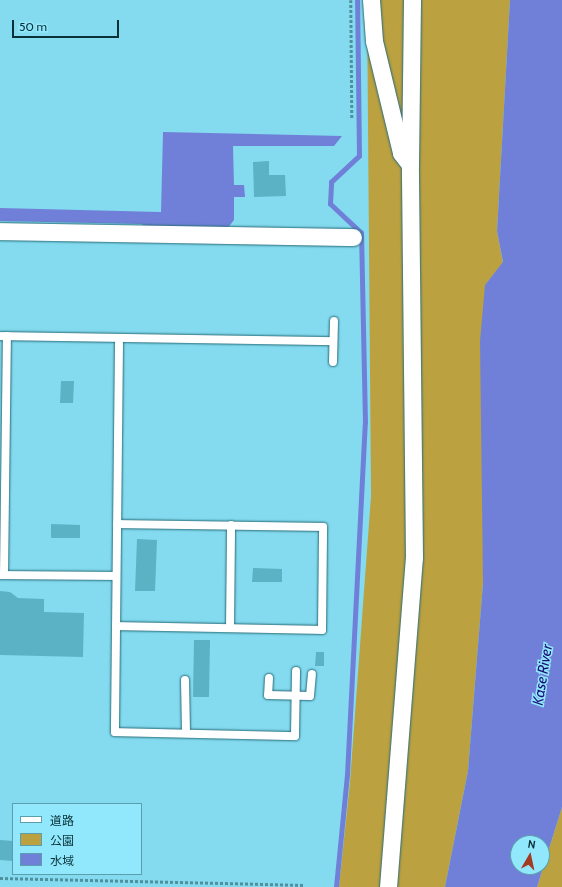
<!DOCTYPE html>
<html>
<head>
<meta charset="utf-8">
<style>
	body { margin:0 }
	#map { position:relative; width:562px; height:887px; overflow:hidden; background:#84dbef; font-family:Cabin,"Noto Sans JP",sans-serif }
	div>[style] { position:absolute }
	.green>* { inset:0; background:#bba140 }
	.water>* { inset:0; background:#7080d8 }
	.stream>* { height:4.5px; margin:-2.25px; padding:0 2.25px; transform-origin:2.25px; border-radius:2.25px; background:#7080d8 }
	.building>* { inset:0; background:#5bb2c5 }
	.path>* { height:2.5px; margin-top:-1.25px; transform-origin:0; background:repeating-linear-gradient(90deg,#4e909e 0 3px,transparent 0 5px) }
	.roads { filter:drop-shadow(0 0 1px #276b79) drop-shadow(0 0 1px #276b79) }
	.lane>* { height:8px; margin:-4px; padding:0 4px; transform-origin:4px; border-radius:4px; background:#fff }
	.street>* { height:17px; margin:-8.5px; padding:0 8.5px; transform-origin:8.5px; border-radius:8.5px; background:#fff }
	span { translate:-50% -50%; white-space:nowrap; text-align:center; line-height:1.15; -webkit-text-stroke:3px #91e8fc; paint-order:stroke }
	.water-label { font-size:15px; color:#1b0d78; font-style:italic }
	.legend { position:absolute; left:12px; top:803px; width:130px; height:72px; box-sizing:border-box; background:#91e8fc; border:1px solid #5b9fae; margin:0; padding:5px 7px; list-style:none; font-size:12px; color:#0a3138 }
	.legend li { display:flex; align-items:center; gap:8px; height:20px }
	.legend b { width:20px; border:1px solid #5b9fae }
	.north { position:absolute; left:510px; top:835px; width:40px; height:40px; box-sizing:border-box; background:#91e8fc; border:1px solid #5b9fae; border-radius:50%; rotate:9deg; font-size:11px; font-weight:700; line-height:16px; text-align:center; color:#0a3138 }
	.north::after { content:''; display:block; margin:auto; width:14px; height:18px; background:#a33a22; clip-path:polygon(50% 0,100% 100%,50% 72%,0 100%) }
	.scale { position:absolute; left:12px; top:20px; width:107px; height:18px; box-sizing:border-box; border:2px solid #0a3138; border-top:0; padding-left:5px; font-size:12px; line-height:14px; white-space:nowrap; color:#0a3138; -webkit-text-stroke:3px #91e8fc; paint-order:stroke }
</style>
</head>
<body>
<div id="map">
	<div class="green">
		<div style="clip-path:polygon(367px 0,510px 0,497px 231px,503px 263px,485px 285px,483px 583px,468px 771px,445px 887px,339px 887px,350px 782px,371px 496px)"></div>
		<div style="clip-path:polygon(562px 807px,562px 887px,537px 887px)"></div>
	</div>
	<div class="water">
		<div style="clip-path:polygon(evenodd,510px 0,562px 0,562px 807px,537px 887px,445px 887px,468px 771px,483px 583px,480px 341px,485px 285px,503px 262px,497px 231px,510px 0,518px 843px,542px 843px,542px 867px,518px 867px,518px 843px)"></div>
		<div style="clip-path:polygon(163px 132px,342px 136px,334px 146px,233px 146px,234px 185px,244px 185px,245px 197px,234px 197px,234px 220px,227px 229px,153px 229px,141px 224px,0 221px,0 208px,161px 212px)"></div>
	</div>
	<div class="stream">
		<div style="left:336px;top:887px;width:113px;rotate:-84.4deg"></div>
		<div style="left:347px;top:775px;width:352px;rotate:-87.1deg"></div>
		<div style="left:365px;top:423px;width:190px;rotate:-91.2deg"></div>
		<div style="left:361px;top:233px;width:42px;rotate:-136.9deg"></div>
		<div style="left:330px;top:204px;width:22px;rotate:-87deg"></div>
		<div style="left:331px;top:182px;width:38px;rotate:-43deg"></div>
		<div style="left:359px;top:156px;width:156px;rotate:-90.7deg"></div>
	</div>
	<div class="building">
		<div style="clip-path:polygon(269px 161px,269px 175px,285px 175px,286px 196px,254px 197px,253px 162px)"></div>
		<div style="clip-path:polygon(61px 381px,74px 381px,73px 403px,60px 403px)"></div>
		<div style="clip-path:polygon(51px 524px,80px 525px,80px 538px,51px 538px)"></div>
		<div style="clip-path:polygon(137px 539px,157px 540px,155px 591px,135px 591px)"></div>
		<div style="clip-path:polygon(253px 568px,282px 569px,282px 582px,252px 582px)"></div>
		<div style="clip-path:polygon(0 591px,10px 592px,18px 598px,44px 599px,44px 612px,84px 613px,83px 657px,0 655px)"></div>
		<div style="clip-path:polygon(194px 640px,210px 640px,209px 697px,193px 697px)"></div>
		<div style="clip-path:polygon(316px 652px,324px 652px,324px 666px,315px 666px)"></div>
		<div style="clip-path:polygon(0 840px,13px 841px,13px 861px,0 860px)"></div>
	</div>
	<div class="path">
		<div style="left:351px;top:0;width:118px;rotate:89.5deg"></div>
		<div style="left:0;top:878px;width:304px;rotate:1.3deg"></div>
	</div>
	<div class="roads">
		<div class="lane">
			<div style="left:0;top:336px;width:333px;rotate:0.9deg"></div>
			<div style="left:119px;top:343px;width:389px;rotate:90.6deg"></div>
			<div style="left:115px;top:732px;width:180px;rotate:1.3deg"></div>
			<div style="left:295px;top:736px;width:65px;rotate:-89.1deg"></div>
			<div style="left:333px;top:362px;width:41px;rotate:-88.6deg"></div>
			<div style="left:0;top:575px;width:116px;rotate:0.5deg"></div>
			<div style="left:4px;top:575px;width:239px;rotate:-89.3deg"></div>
			<div style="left:116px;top:626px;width:206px;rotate:1.1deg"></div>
			<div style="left:322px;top:630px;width:103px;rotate:-89.4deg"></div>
			<div style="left:323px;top:527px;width:206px;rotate:-179.2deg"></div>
			<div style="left:230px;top:628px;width:103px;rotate:-89.4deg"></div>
			<div style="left:269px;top:678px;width:17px;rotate:93deg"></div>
			<div style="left:268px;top:695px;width:42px;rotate:1.4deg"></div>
			<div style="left:310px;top:696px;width:22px;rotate:-85deg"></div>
			<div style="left:185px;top:680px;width:53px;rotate:88.9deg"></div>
		</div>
		<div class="street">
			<div style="left:371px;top:0;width:41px;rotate:85.8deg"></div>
			<div style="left:374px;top:41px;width:115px;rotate:76.4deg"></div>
			<div style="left:401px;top:153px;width:11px;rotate:52deg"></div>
			<div style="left:0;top:231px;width:353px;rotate:1deg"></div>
			<div style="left:388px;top:887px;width:330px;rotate:-85.5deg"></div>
			<div style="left:414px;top:558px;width:393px;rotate:-90.6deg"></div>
			<div style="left:410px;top:165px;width:165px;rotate:-89.3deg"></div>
		</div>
	</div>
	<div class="water-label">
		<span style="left:543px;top:675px;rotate:-81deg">Kase River</span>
	</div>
	<ul class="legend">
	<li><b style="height:5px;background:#fff"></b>道路</li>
	<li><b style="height:11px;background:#bba140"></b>公園</li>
	<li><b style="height:11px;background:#7080d8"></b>水域</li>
	</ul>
	<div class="north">N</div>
	<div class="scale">50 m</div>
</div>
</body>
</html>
